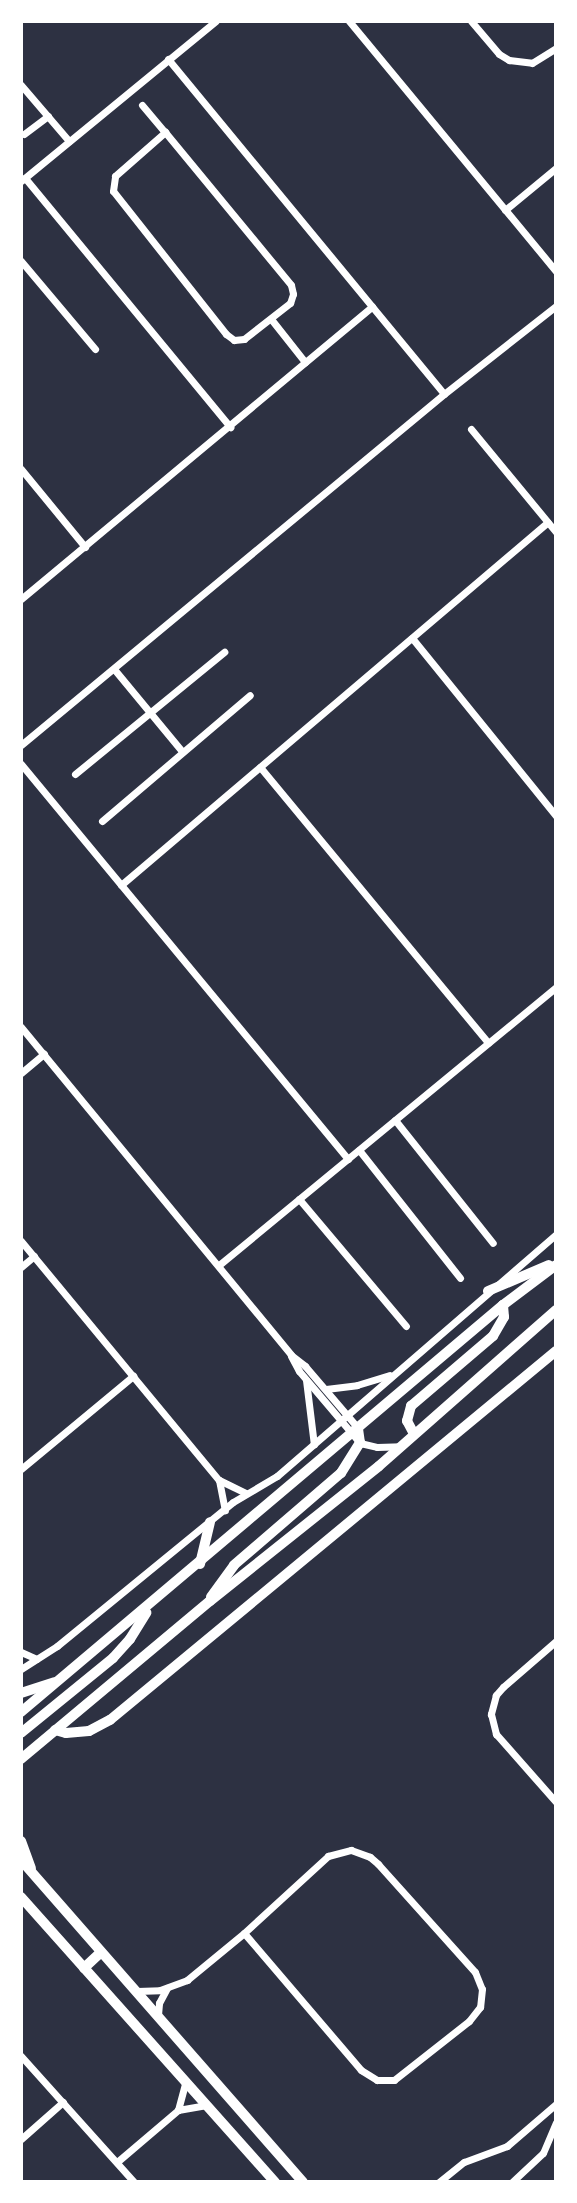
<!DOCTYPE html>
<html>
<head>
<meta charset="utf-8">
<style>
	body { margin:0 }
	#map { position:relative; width:577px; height:2203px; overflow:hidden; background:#2d3142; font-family:Ubuntu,sans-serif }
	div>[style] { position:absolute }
	.minor>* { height:7px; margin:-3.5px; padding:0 3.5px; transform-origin:3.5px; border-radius:3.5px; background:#fff }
	.tertiary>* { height:10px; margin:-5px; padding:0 5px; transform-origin:5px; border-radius:5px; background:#fff }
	span { translate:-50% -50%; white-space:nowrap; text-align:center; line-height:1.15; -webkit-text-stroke:5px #fff; paint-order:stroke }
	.frame { position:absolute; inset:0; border:23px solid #fff; pointer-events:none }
</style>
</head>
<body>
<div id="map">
	<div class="minor">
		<div style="left:349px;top:21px;width:325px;rotate:50.4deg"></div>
		<div style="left:471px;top:21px;width:43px;rotate:49.7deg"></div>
		<div style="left:499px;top:54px;width:12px;rotate:31deg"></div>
		<div style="left:509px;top:60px;width:23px;rotate:7deg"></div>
		<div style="left:532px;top:63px;width:28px;rotate:-32deg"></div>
		<div style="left:168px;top:59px;width:434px;rotate:50.5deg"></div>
		<div style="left:21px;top:85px;width:74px;rotate:49.4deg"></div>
		<div style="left:142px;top:105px;width:35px;rotate:50deg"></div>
		<div style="left:165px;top:132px;width:198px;rotate:50.5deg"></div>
		<div style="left:291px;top:285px;width:9px;rotate:77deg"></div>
		<div style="left:293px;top:294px;width:9px;rotate:108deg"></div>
		<div style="left:290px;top:303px;width:58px;rotate:142deg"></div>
		<div style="left:244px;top:339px;width:10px;rotate:174deg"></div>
		<div style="left:234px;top:340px;width:10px;rotate:-143deg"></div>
		<div style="left:226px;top:334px;width:182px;rotate:-128.3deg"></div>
		<div style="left:113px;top:191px;width:15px;rotate:-82deg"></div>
		<div style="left:115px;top:176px;width:67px;rotate:-41.3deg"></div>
		<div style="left:24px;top:134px;width:30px;rotate:-37deg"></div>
		<div style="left:25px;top:178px;width:323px;rotate:50.5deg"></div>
		<div style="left:21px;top:181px;width:252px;rotate:-39.4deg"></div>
		<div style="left:505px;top:210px;width:66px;rotate:-39.5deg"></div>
		<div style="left:21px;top:261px;width:115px;rotate:49.9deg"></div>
		<div style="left:271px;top:319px;width:55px;rotate:51.7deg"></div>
		<div style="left:471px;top:429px;width:134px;rotate:50.5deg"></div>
		<div style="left:21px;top:469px;width:101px;rotate:50.6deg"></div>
		<div style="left:21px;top:599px;width:457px;rotate:-39.8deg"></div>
		<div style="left:412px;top:638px;width:229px;rotate:51deg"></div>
		<div style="left:114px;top:669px;width:105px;rotate:50.4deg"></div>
		<div style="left:21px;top:745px;width:550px;rotate:-39.69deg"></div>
		<div style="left:444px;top:394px;width:142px;rotate:-38.2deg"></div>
		<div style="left:21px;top:764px;width:513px;rotate:50.38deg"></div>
		<div style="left:260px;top:767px;width:358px;rotate:50.4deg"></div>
		<div style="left:75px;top:774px;width:193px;rotate:-39.3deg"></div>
		<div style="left:102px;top:821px;width:194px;rotate:-40.4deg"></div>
		<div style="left:121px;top:885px;width:560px;rotate:-40.37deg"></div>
		<div style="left:21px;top:1027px;width:425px;rotate:50.5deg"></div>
		<div style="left:291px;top:1355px;width:18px;rotate:38deg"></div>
		<div style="left:305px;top:1366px;width:82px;rotate:49.5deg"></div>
		<div style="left:21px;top:1073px;width:30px;rotate:-40deg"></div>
		<div style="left:395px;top:1120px;width:157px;rotate:51.5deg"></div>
		<div style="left:359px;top:1150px;width:163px;rotate:51.7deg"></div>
		<div style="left:299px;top:1199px;width:166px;rotate:49.9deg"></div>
		<div style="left:21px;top:1241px;width:310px;rotate:50.4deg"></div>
		<div style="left:219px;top:1480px;width:31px;rotate:79deg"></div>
		<div style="left:219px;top:1265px;width:437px;rotate:-39.5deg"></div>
		<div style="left:21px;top:1267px;width:17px;rotate:-40deg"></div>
		<div style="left:291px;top:1356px;width:17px;rotate:62deg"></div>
		<div style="left:299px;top:1371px;width:94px;rotate:49.7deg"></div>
		<div style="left:360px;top:1443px;width:17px;rotate:13deg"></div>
		<div style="left:377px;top:1447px;width:24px;rotate:-2deg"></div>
		<div style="left:306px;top:1380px;width:65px;rotate:83deg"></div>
		<div style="left:326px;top:1389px;width:31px;rotate:-7deg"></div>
		<div style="left:357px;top:1385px;width:34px;rotate:-17deg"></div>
		<div style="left:21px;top:1469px;width:146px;rotate:-39.7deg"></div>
		<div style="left:219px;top:1480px;width:30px;rotate:26deg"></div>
		<div style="left:556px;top:1641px;width:70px;rotate:139deg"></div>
		<div style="left:503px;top:1687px;width:11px;rotate:131deg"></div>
		<div style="left:496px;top:1695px;width:20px;rotate:105deg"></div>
		<div style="left:491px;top:1714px;width:21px;rotate:76deg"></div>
		<div style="left:496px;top:1734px;width:91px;rotate:48.6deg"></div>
		<div style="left:21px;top:1652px;width:17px;rotate:24deg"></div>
		<div style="left:21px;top:1669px;width:43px;rotate:-32.6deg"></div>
		<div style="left:57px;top:1646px;width:227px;rotate:-39.3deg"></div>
		<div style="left:233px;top:1502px;width:51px;rotate:-30.6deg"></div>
		<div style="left:277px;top:1476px;width:369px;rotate:-40.9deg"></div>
		<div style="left:351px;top:1850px;width:20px;rotate:20deg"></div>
		<div style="left:370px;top:1857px;width:11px;rotate:41deg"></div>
		<div style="left:378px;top:1864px;width:145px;rotate:48.1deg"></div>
		<div style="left:475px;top:1972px;width:18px;rotate:68deg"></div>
		<div style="left:482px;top:1989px;width:18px;rotate:96deg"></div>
		<div style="left:480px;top:2007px;width:18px;rotate:128deg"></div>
		<div style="left:469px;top:2021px;width:95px;rotate:141.8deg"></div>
		<div style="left:394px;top:2080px;width:17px;rotate:180deg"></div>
		<div style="left:377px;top:2080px;width:19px;rotate:-148deg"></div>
		<div style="left:361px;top:2070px;width:180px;rotate:-130.5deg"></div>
		<div style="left:244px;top:1933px;width:114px;rotate:-42.5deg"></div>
		<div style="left:328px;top:1856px;width:24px;rotate:-15deg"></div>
		<div style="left:137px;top:1991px;width:23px;rotate:-2deg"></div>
		<div style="left:160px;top:1990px;width:29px;rotate:-20deg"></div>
		<div style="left:187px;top:1980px;width:74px;rotate:-39.5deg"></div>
		<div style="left:158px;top:2015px;width:12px;rotate:-85deg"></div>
		<div style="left:159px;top:2003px;width:17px;rotate:-62deg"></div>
		<div style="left:21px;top:2056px;width:169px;rotate:48.1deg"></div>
		<div style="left:178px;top:2110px;width:30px;rotate:-75deg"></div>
		<div style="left:21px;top:2139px;width:56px;rotate:-41.4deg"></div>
		<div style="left:117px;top:2162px;width:80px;rotate:-40.4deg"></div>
		<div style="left:178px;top:2110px;width:29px;rotate:-10deg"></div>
		<div style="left:439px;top:2182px;width:32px;rotate:-39deg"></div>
		<div style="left:464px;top:2162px;width:46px;rotate:-20.4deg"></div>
		<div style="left:507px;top:2146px;width:65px;rotate:-40.6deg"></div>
		<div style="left:512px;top:2182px;width:42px;rotate:-43.1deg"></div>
		<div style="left:543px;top:2153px;width:33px;rotate:-67deg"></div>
	</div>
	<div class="tertiary">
		<div style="left:488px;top:1291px;width:66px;rotate:-23.1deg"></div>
		<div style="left:414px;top:1434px;width:15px;rotate:-118deg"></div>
		<div style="left:407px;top:1421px;width:16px;rotate:-75deg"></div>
		<div style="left:411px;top:1406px;width:108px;rotate:-40.5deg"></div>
		<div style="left:493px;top:1336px;width:22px;rotate:-60deg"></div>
		<div style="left:504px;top:1317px;width:12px;rotate:-95deg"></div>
		<div style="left:200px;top:1564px;width:43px;rotate:-76.6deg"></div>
		<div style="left:211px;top:1597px;width:39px;rotate:-54deg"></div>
		<div style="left:234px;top:1565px;width:141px;rotate:-40.7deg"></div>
		<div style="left:341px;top:1473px;width:36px;rotate:-58deg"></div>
		<div style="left:360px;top:1443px;width:15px;rotate:-98deg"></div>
		<div style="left:21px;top:1693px;width:35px;rotate:-18deg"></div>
		<div style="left:21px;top:1712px;width:631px;rotate:-40.18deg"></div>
		<div style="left:503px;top:1305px;width:66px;rotate:-37deg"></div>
		<div style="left:55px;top:1730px;width:11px;rotate:15deg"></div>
		<div style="left:66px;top:1733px;width:23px;rotate:-5deg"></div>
		<div style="left:89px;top:1731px;width:24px;rotate:-28deg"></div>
		<div style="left:110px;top:1720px;width:579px;rotate:-39.6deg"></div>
		<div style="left:21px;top:1733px;width:119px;rotate:-39.2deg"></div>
		<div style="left:113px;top:1658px;width:25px;rotate:-48deg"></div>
		<div style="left:130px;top:1639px;width:31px;rotate:-58deg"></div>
		<div style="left:21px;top:1759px;width:246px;rotate:-39.9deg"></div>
		<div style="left:210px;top:1601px;width:216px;rotate:-38.6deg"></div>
		<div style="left:379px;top:1466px;width:236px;rotate:-41.4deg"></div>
		<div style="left:21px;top:1841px;width:29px;rotate:70deg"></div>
		<div style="left:21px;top:1860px;width:428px;rotate:48.8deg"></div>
		<div style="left:21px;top:1897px;width:382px;rotate:48.3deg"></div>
		<div style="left:84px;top:1968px;width:22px;rotate:-43deg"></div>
	</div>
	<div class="frame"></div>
</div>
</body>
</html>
